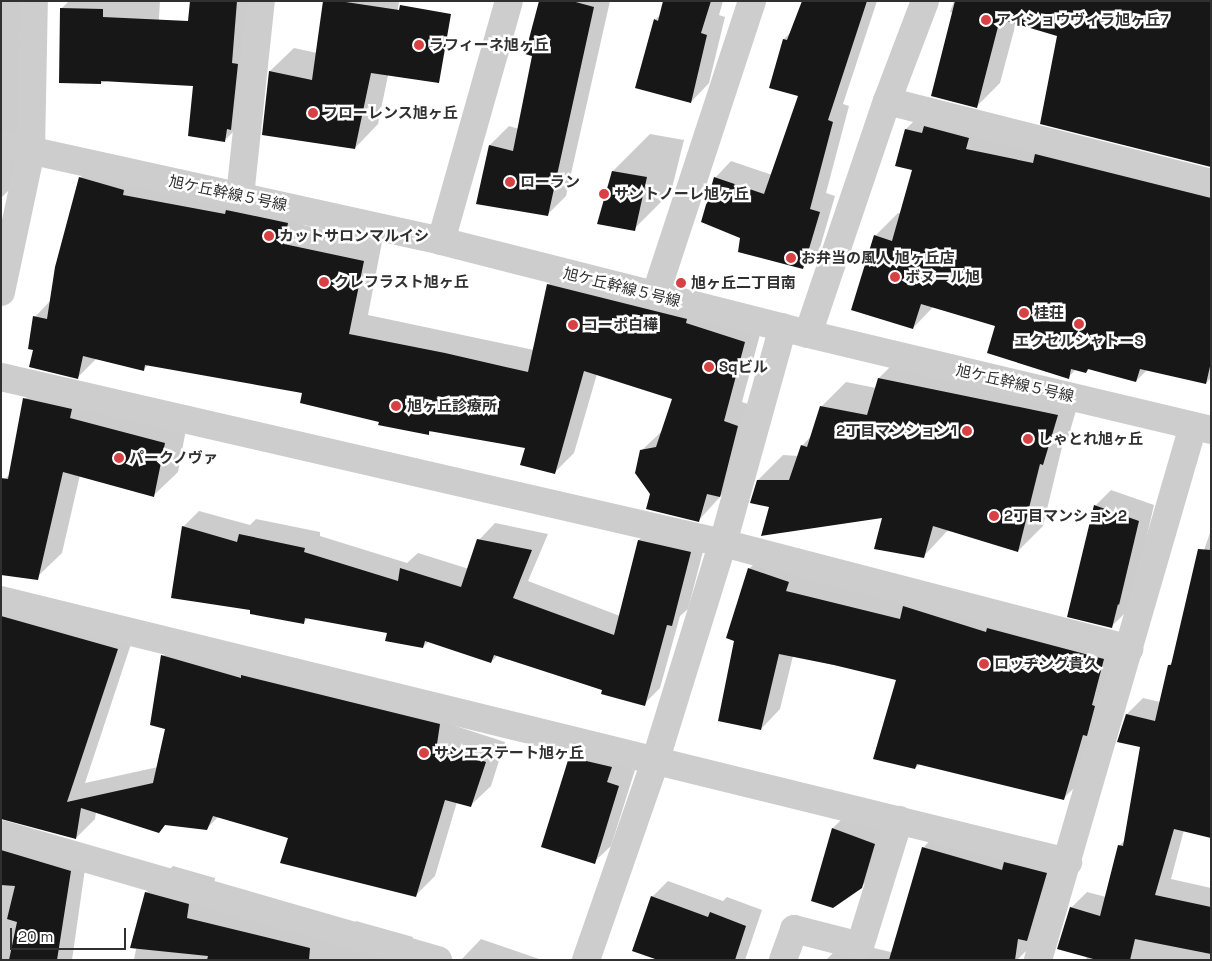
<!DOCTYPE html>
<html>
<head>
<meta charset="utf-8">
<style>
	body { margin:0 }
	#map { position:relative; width:1212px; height:961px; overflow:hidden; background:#fff; font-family:"Space Grotesk","Noto Sans JP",sans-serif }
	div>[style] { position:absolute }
	.shadow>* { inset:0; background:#0003 }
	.building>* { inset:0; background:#171717 }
	.minor>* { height:28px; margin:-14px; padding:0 14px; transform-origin:14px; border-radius:14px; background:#cdcdcd }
	.tertiary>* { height:28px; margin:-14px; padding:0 14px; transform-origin:14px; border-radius:14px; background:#cdcdcd }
	.dots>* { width:14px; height:14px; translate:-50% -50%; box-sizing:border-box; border:2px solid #fff; border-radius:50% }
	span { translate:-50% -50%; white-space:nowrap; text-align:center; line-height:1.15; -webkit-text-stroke:5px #fff; paint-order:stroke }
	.poi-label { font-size:15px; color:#303030; font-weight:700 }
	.left { translate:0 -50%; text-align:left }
	.right { translate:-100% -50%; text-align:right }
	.street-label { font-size:15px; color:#303030 }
	.frame { position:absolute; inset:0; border:2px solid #303030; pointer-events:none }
	.scale { position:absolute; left:10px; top:928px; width:116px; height:22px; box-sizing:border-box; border:2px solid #303030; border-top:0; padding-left:6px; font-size:15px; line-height:18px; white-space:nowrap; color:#303030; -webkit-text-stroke:4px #fff; paint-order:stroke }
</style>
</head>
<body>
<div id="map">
	<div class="shadow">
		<div style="clip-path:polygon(1px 1px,39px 1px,20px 115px,12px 187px,1px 198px)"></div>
		<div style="clip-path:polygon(69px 1px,160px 1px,156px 66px,101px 83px,61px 9px)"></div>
		<div style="clip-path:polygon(197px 1px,251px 1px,240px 125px,224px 141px)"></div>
		<div style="clip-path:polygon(324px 1px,399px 1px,392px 56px,378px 124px,355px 148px,264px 134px,270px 71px,294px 48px,317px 53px)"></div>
		<div style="clip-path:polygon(540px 1px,610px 1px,566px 196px,547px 215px,477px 203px,490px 145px,509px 126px,519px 129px,533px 55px)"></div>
		<div style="clip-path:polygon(664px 1px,723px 1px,719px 15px,725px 17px,709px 83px,691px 102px,655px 20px,661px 14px)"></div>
		<div style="clip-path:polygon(803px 1px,877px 1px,843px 104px,849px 106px,826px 193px,835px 196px,819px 251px,803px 267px,741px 237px,715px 178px,731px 161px,772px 175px,800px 96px,784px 39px,791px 32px)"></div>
		<div style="clip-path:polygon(954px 1px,1211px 1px,1058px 35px,1016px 23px,1000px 83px,977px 106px,953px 13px,950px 12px)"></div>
		<div style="clip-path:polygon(929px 106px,1211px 192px,1211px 378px,1206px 383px,1147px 370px,1136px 381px,1090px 368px,1086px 372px,1076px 369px,1068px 378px,996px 325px,934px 306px,913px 328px,875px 236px,898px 213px,901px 213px,913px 169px,906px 129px)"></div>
		<div style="clip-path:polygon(650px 134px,684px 140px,671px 192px,634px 229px,613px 171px)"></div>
		<div style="clip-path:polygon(99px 158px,307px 204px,303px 225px,382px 242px,368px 315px,534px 350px,548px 285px,567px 265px,763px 323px,742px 402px,757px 407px,739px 476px,699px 520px,651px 494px,641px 451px,662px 431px,674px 398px,597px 374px,574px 453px,555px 472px,527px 447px,432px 430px,428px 434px,303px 392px,148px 365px,144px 369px,97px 358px,78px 377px,34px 349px,35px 317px,51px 300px,80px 178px)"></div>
		<div style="clip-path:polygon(904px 353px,1082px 390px,1068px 438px,1063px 443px,1043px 526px,1018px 551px,949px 529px,924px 556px,883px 517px,771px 506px,758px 480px,783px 455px,799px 456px,802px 446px,812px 435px,821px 407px,846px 382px,876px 388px,879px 378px)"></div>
		<div style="clip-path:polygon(48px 375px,188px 419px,178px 472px,154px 495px,80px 475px,62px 553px,38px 576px,5px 479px,10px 474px,25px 399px)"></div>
		<div style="clip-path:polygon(1111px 490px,1154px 505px,1135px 587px,1127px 611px,1111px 627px,1095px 506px)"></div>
		<div style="clip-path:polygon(199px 511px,250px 525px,256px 519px,320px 532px,320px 536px,407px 563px,418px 553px,469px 569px,479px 540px,495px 523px,548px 534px,528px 581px,620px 616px,639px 540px,655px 524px,707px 536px,688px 609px,680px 616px,660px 688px,644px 704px,498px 655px,491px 662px,429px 641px,423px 647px,389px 632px,309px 617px,303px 623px,252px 609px,183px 527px)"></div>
		<div style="clip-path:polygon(1211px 530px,1211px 837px,1184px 830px,1171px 879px,1211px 888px,1211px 960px,1086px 960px,1087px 956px,1071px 908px,1087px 892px,1106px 897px,1119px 846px,1125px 840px,1142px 746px,1127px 714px,1143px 698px,1160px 702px,1169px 665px,1174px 660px,1188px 596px)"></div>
		<div style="clip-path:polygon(769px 549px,1123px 639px,1083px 779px,1064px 798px,920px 764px,915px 768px,897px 679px,793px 656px,780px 709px,761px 729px,749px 569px)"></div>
		<div style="clip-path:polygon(1px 597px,136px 629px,85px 783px,158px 767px,167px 728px,163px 656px,182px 637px,505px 742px,491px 786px,471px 805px,457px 802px,435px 876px,415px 896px,289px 837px,218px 817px,207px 828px,166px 824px,159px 831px,96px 812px,95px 819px,76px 838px,1px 767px)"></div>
		<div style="clip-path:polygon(586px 741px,622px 766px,635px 770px,611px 846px,594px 862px,542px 846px,570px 757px)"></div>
		<div style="clip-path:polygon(849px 812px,891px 828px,877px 871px,861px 887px,813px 900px,833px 828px)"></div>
		<div style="clip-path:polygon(1px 820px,5px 828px,87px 855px,72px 960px,1px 960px)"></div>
		<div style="clip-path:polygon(939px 831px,1062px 857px,1029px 948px,1017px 960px,999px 960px,923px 848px)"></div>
		<div style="clip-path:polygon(173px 866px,215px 878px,213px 892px,351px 926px,356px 921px,413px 937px,406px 960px,134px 960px,146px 893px)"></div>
		<div style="clip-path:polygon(668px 881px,723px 901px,727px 897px,762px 910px,745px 960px,663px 960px,652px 897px)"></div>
		<div style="clip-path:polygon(481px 939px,542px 960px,461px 960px)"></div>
		<div style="clip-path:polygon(845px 941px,924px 960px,826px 960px)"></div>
	</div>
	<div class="building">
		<div style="clip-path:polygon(190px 1px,237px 1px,232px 63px,238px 64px,231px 130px,227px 129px,225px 142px,188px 136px,193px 86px,101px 81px,101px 84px,59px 83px,60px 8px,103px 9px,103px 17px,188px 21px)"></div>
		<div style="clip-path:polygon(323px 1px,339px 1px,399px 10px,400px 5px,451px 14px,439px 83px,371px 73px,355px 149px,262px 135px,269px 71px,312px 80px)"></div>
		<div style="clip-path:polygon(539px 1px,572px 1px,594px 7px,548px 216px,476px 204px,489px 145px,513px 151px,532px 56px,525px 54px)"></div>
		<div style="clip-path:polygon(663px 1px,711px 1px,701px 33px,707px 35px,691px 103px,635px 88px,654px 19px,658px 21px)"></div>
		<div style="clip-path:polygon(802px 1px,867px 1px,828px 120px,833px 122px,810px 209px,820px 212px,803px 269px,738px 252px,740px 238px,701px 222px,714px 177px,764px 194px,798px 96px,769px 88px,783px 39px,787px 40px)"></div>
		<div style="clip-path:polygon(955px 1px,1211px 1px,1211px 167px,1040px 124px,1057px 36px,1000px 19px,977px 108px,931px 96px)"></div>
		<div style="clip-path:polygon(924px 126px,969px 138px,966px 149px,1033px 163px,1035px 154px,1211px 198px,1211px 362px,1206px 384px,1140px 369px,1136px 382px,1088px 369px,1086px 373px,1071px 369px,1069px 379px,987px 353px,995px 326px,921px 304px,913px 329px,851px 310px,874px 235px,892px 241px,912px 170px,895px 166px,905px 129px,922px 133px)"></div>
		<div style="clip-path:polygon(612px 171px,647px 177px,635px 231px,597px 224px)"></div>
		<div style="clip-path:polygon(79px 177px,124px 190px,123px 195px,225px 214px,226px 210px,231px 211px,288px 223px,284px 244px,364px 261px,349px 334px,445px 353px,528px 372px,547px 284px,687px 319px,686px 323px,745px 342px,724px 421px,738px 426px,720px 497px,707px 494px,699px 522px,646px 509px,650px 494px,635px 473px,640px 450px,656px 447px,672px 399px,584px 371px,555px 474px,520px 465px,525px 448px,429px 431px,429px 435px,378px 425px,379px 422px,300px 403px,302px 393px,145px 365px,144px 371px,83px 356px,78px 379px,29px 367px,33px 350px,28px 349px,33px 316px,47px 319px,55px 267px)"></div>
		<div style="clip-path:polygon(878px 378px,1058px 415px,1043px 465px,1040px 464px,1018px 552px,933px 526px,924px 558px,874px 549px,882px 518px,761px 536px,769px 507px,750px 503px,757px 480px,789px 480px,801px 445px,807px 447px,820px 406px,867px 415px)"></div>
		<div style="clip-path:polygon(23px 398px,72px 409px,70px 418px,165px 443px,154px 497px,63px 472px,38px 580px,1px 575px,1px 478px,8px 479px)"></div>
		<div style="clip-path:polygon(1094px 505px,1139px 521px,1119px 605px,1118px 604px,1112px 628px,1067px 617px)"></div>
		<div style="clip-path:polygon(182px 526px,237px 542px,239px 534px,305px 548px,304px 552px,398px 581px,400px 568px,461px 587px,477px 539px,532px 550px,513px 598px,614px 635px,638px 540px,691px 552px,672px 626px,667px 625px,645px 706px,601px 694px,602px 690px,494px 655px,491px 663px,425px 641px,423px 648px,385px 641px,387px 633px,305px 618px,304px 624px,250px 614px,250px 610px,171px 598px)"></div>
		<div style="clip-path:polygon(1198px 549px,1211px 550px,1211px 838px,1174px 829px,1155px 895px,1211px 907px,1211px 954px,1135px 939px,1130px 960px,1097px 960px,1057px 949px,1070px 907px,1100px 916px,1118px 845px,1123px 846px,1140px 747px,1117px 742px,1126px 714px,1155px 721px,1168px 665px,1171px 665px)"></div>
		<div style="clip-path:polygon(748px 568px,789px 582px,786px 591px,900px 619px,903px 606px,986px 632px,987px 628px,1104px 659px,1092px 705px,1095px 706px,1087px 736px,1083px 735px,1064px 800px,917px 764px,915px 769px,873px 759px,896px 680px,834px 665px,779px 654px,761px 730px,718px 721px,734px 641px,726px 638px)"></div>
		<div style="clip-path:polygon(1px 616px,118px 649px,67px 802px,153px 783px,165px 729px,150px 725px,161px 655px,241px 678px,241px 675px,440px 724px,437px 744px,486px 762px,471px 807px,445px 800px,416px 897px,280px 863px,288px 838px,213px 816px,207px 830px,165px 825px,159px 833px,81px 808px,76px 839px,1px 819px)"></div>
		<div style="clip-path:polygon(569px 757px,612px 767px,607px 782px,619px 786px,595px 864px,541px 847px)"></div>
		<div style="clip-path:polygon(832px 828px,875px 844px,862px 888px,833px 908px,811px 901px)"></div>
		<div style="clip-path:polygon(922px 847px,1002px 870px,1004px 862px,1047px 873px,1027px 941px,1018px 939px,1015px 960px,889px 960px)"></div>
		<div style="clip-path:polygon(1px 850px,71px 871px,57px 960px,9px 960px,17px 922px,7px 919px,15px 886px,1px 885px)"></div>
		<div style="clip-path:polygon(145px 892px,189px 904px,187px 918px,310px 948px,309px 960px,207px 960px,208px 956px,130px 948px)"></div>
		<div style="clip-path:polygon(651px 896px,708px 917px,710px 912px,746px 926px,735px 960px,658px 960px,632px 951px)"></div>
	</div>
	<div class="minor">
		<div style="left:887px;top:101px;width:334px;rotate:14.2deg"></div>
		<div style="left:240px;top:196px;width:196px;rotate:-83.9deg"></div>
		<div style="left:441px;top:241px;width:249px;rotate:-74.2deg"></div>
		<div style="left:1px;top:292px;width:144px;rotate:-78deg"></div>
		<div style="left:31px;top:151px;width:150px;rotate:-88.9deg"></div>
		<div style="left:655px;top:296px;width:311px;rotate:-71.8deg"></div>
		<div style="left:808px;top:334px;width:246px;rotate:-71.3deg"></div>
		<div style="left:887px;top:101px;width:107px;rotate:-69.2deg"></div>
		<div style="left:1px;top:377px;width:741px;rotate:12.95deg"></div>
		<div style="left:723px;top:543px;width:420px;rotate:14.6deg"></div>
		<div style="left:1px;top:600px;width:1099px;rotate:13.8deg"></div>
		<div style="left:1px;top:834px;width:455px;rotate:16.1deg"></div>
		<div style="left:586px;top:960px;width:210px;rotate:-70.8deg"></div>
		<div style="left:655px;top:762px;width:229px;rotate:-72.8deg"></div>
		<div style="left:723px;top:543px;width:224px;rotate:-74.5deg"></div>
		<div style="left:783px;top:960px;width:33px;rotate:-70deg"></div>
		<div style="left:794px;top:929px;width:68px;rotate:14.4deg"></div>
		<div style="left:860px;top:946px;width:132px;rotate:-72.8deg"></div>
		<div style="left:1038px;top:960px;width:556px;rotate:-73.81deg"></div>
	</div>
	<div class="tertiary">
		<div style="left:1px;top:144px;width:451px;rotate:12.4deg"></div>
		<div style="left:441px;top:241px;width:379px;rotate:14.2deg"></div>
		<div style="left:808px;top:334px;width:414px;rotate:13.4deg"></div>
	</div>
	<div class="dots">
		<div style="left:986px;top:20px;background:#d84143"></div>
		<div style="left:419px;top:45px;background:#d84143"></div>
		<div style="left:313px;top:113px;background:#d84143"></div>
		<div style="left:510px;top:182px;background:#d84143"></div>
		<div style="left:604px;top:194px;background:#d84143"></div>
		<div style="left:269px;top:236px;background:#d84143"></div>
		<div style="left:791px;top:258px;background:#d84143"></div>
		<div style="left:895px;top:277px;background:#d84143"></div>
		<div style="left:324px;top:282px;background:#d84143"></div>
		<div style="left:681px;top:283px;background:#d84143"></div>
		<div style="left:1024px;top:313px;background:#d84143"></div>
		<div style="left:1079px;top:324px;background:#d84143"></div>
		<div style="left:573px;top:325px;background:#d84143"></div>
		<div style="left:709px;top:367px;background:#d84143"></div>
		<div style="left:396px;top:406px;background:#d84143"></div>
		<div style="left:967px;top:431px;background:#d84143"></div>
		<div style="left:1028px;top:439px;background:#d84143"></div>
		<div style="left:119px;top:458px;background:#d84143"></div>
		<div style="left:994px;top:516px;background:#d84143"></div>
		<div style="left:984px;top:664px;background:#d84143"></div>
		<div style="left:424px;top:753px;background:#d84143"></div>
	</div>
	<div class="poi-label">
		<span class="left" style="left:996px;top:20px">アイショウヴィラ旭ヶ丘7</span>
		<span class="left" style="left:429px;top:45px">ラフィーネ旭ヶ丘</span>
		<span class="left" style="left:323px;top:113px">フローレンス旭ヶ丘</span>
		<span class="left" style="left:520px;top:182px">ローラン</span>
		<span class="left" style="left:614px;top:194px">サントノーレ旭ヶ丘</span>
		<span class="left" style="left:279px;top:236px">カットサロンマルイシ</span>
		<span class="left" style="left:801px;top:258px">お弁当の風人 旭ヶ丘店</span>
		<span class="left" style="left:905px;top:277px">ボヌール旭</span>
		<span class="left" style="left:334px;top:282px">クレフラスト旭ヶ丘</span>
		<span class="left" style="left:691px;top:283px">旭ヶ丘二丁目南</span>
		<span class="left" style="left:1034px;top:313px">桂荘</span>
		<span class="left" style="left:583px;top:325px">コーポ白樺</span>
		<span style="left:1079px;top:341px">エクセルシャトーS</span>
		<span class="left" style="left:719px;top:367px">Sqビル</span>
		<span class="left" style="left:407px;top:406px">旭ヶ丘診療所</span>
		<span class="right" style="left:957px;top:431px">2丁目マンション1</span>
		<span class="left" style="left:1038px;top:439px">しゃとれ旭ヶ丘</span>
		<span class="left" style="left:129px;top:458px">パークノヴァ</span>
		<span class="left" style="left:1004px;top:516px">2丁目マンション2</span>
		<span class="left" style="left:994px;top:664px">ロッヂング貴久</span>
		<span class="left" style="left:434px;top:753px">サンエステート旭ヶ丘</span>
	</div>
	<div class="street-label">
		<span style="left:228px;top:193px;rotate:12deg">旭ケ丘幹線５号線</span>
		<span style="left:622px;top:287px;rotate:14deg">旭ケ丘幹線５号線</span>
		<span style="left:1015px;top:383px;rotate:13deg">旭ケ丘幹線５号線</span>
	</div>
	<div class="frame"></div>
	<div class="scale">20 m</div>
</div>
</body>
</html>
